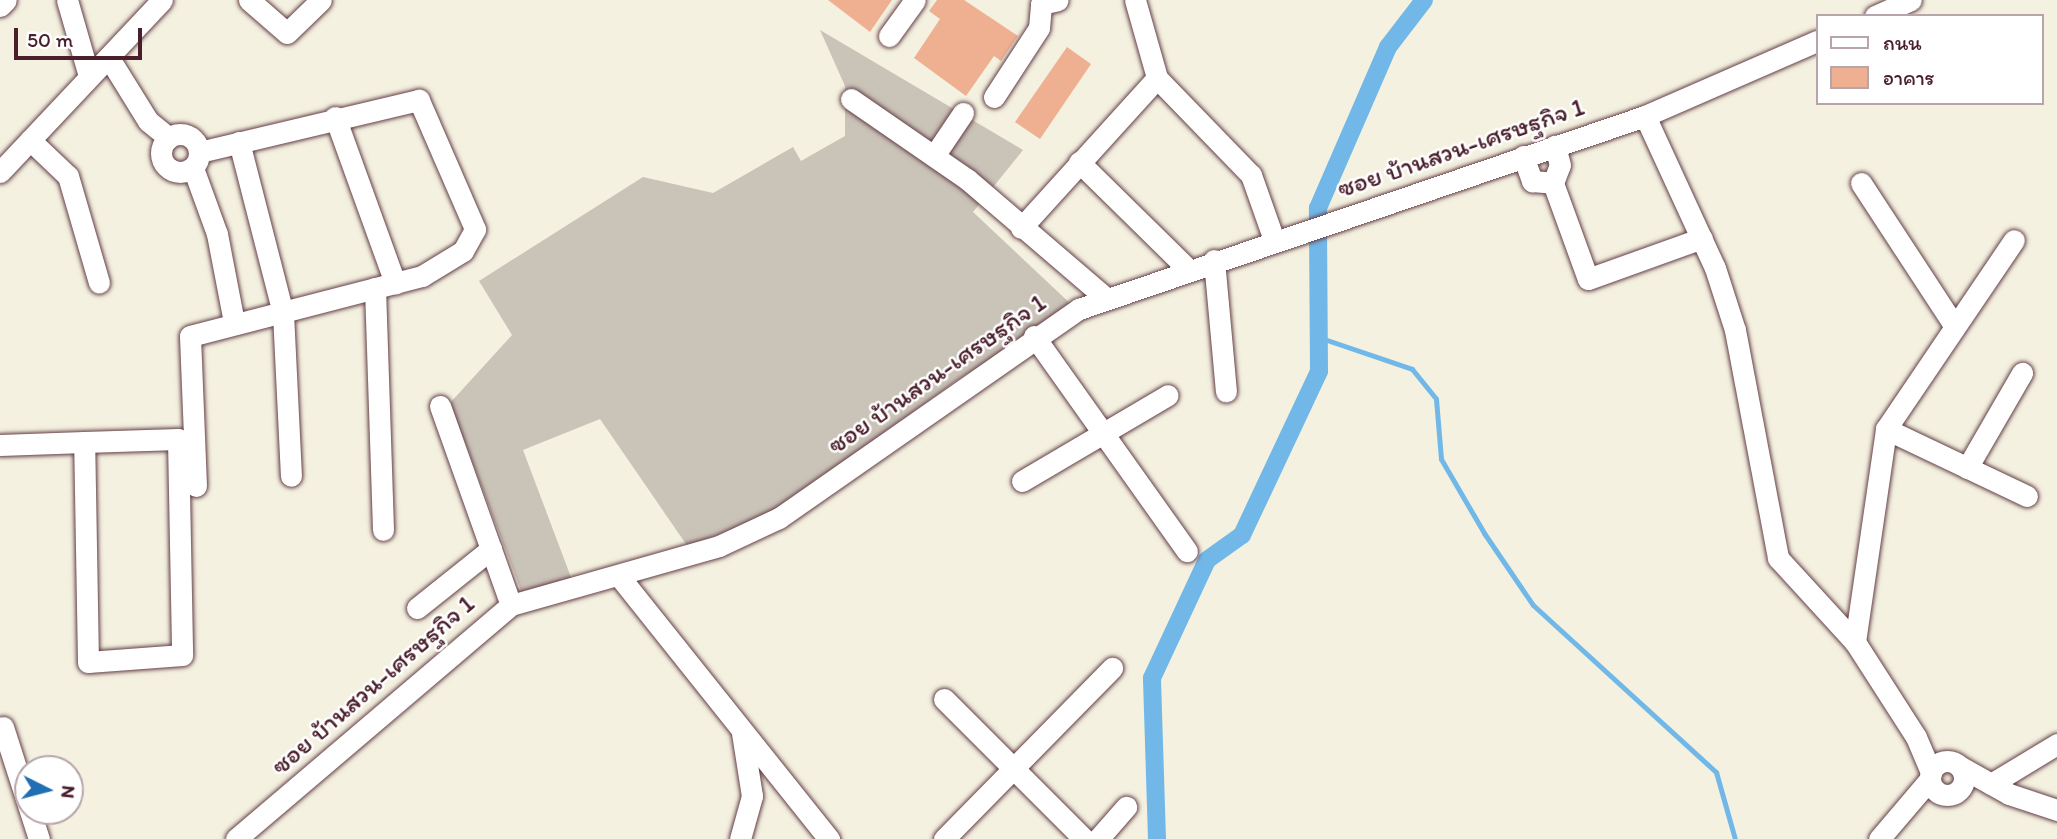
<!DOCTYPE html>
<html>
<head>
<meta charset="utf-8">
<style>
	body { margin:0 }
	#map { position:relative; width:2057px; height:839px; overflow:hidden; background:#f4f1e0; font-family:Itim,"Playpen Sans Thai",sans-serif }
	div>[style] { position:absolute }
	.industrial>* { inset:0; background:#cac3b8 }
	.stream>* { height:5px; margin:-2.5px; padding:0 2.5px; transform-origin:2.5px; border-radius:2.5px; background:#71b8e8 }
	.canal>* { height:18px; margin:-9px; padding:0 9px; transform-origin:9px; border-radius:9px; background:#71b8e8 }
	.building>* { inset:0; background:#efb092 }
	.roads { filter:drop-shadow(0 0 2px #643e46) drop-shadow(0 0 2px #643e46) }
	.minor>* { height:21px; margin:-10.5px; padding:0 10.5px; transform-origin:10.5px; border-radius:10.5px; background:#fff }
	.minor>.ring { margin:-10.5px; padding:0; box-sizing:content-box; background:none; border:21px solid #fff; border-radius:50% }
	span { translate:-50% -50%; white-space:nowrap; text-align:center; line-height:1.15; -webkit-text-stroke:5px #fff; paint-order:stroke }
	.street-label { font-size:26px; color:#4a1f2b }
	.legend { position:absolute; left:1816px; top:14px; width:228px; height:91px; box-sizing:border-box; background:#fff; border:2px solid #b7a5aa; margin:0; padding:9px 12px; list-style:none; font-size:21px; color:#4a1f2b }
	.legend li { display:flex; align-items:center; gap:14px; height:35px }
	.legend b { width:35px; border:2px solid #b7a5aa }
	.north { position:absolute; left:14px; top:755px; width:70px; height:70px; box-sizing:border-box; background:#fff; border:2px solid #b7a5aa; border-radius:50%; rotate:96deg; font-size:19px; font-weight:700; line-height:28px; text-align:center; color:#4a1f2b }
	.north::after { content:''; display:block; margin:auto; width:24px; height:32px; background:#1f6fb2; clip-path:polygon(50% 0,100% 100%,50% 72%,0 100%) }
	.scale { position:absolute; left:14px; top:28px; width:128px; height:32px; box-sizing:border-box; border:4px solid #4a1f2b; border-top:0; padding-left:9px; font-size:21px; line-height:24px; white-space:nowrap; color:#4a1f2b; -webkit-text-stroke:5px #fff; paint-order:stroke }
</style>
</head>
<body>
<div id="map">
	<div class="industrial">
		<div style="clip-path:polygon(820px 30px,1023px 150px,973px 212px,1074px 307px,957px 380px,778px 510px,688px 547px,600px 419px,523px 450px,572px 580px,522px 593px,450px 403px,512px 335px,479px 281px,643px 177px,713px 193px,793px 147px,801px 161px,845px 136px,845px 86px)"></div>
	</div>
	<div class="stream">
		<div style="left:1321px;top:338px;width:96px;rotate:18.8deg"></div>
		<div style="left:1412px;top:369px;width:38px;rotate:51deg"></div>
		<div style="left:1436px;top:399px;width:60px;rotate:85.2deg"></div>
		<div style="left:1441px;top:459px;width:86px;rotate:59.8deg"></div>
		<div style="left:1484px;top:533px;width:87px;rotate:55.8deg"></div>
		<div style="left:1533px;top:605px;width:248px;rotate:42.4deg"></div>
		<div style="left:1716px;top:772px;width:70px;rotate:74.2deg"></div>
	</div>
	<div class="canal">
		<div style="left:1157px;top:839px;width:161px;rotate:-91.8deg"></div>
		<div style="left:1152px;top:678px;width:130px;rotate:-65deg"></div>
		<div style="left:1207px;top:560px;width:43px;rotate:-35.5deg"></div>
		<div style="left:1242px;top:535px;width:181px;rotate:-64.8deg"></div>
		<div style="left:1319px;top:371px;width:163px;rotate:-90.4deg"></div>
		<div style="left:1318px;top:208px;width:176px;rotate:-66.5deg"></div>
		<div style="left:1388px;top:47px;width:59px;rotate:-52.5deg"></div>
	</div>
	<div class="building">
		<div style="clip-path:polygon(828px 0,892px 0,870px 32px)"></div>
		<div style="clip-path:polygon(937px 0,964px 0,1018px 36px,1001px 61px,994px 56px,966px 96px,914px 58px,940px 19px,929px 11px)"></div>
		<div style="clip-path:polygon(1067px 47px,1091px 64px,1040px 139px,1015px 122px)"></div>
	</div>
	<div class="roads">
		<div class="minor">
			<div style="left:67px;top:0;width:79px;rotate:73.9deg"></div>
			<div style="left:249px;top:0;width:50px;rotate:41deg"></div>
			<div style="left:287px;top:33px;width:47px;rotate:-44.1deg"></div>
			<div style="left:1135px;top:0;width:81px;rotate:74.2deg"></div>
			<div style="left:1157px;top:78px;width:135px;rotate:45.9deg"></div>
			<div style="left:1251px;top:175px;width:69px;rotate:70.5deg"></div>
			<div style="left:0;top:6px;width:8px;rotate:-45deg"></div>
			<div style="left:1875px;top:16px;width:39px;rotate:-24deg"></div>
			<div style="left:889px;top:36px;width:44px;rotate:-54.2deg"></div>
			<div style="left:109px;top:58px;width:74px;rotate:58.2deg"></div>
			<div style="left:148px;top:121px;width:27px;rotate:39deg"></div>
			<div style="left:994px;top:97px;width:82px;rotate:-56.9deg"></div>
			<div style="left:1039px;top:28px;width:24px;rotate:-85deg"></div>
			<div style="left:1041px;top:4px;width:17px;rotate:-13deg"></div>
			<div style="left:851px;top:99px;width:141px;rotate:34.6deg"></div>
			<div style="left:967px;top:179px;width:184px;rotate:40.6deg"></div>
			<div style="left:1645px;top:116px;width:167px;rotate:65.3deg"></div>
			<div style="left:1715px;top:268px;width:65px;rotate:72.1deg"></div>
			<div style="left:1735px;top:330px;width:232px;rotate:79.3deg"></div>
			<div style="left:1778px;top:558px;width:114px;rotate:47.5deg"></div>
			<div style="left:1855px;top:642px;width:113px;rotate:57.3deg"></div>
			<div style="left:1916px;top:737px;width:39px;rotate:67deg"></div>
			<div style="left:335px;top:117px;width:177px;rotate:70.1deg"></div>
			<div class="ring" style="left:161px;top:134px;width:17px;height:17px"></div>
			<div style="left:30px;top:140px;width:52px;rotate:43.5deg"></div>
			<div style="left:68px;top:176px;width:111px;rotate:73.8deg"></div>
			<div style="left:239px;top:142px;width:177px;rotate:75.6deg"></div>
			<div style="left:283px;top:313px;width:163px;rotate:87.2deg"></div>
			<div style="left:934px;top:156px;width:52px;rotate:-56deg"></div>
			<div style="left:1523px;top:156px;width:27px;rotate:70deg"></div>
			<div style="left:1532px;top:181px;width:21px;rotate:5deg"></div>
			<div style="left:1553px;top:183px;width:19px;rotate:-69deg"></div>
			<div style="left:1560px;top:165px;width:20px;rotate:-105deg"></div>
			<div style="left:1079px;top:162px;width:153px;rotate:44.5deg"></div>
			<div style="left:193px;top:168px;width:70px;rotate:70deg"></div>
			<div style="left:217px;top:234px;width:90px;rotate:79.1deg"></div>
			<div style="left:0;top:172px;width:236px;rotate:-46.7deg"></div>
			<div style="left:1553px;top:183px;width:102px;rotate:70deg"></div>
			<div style="left:1588px;top:279px;width:121px;rotate:-19.8deg"></div>
			<div style="left:1861px;top:183px;width:166px;rotate:56.8deg"></div>
			<div style="left:1021px;top:228px;width:202px;rotate:-47.8deg"></div>
			<div style="left:1214px;top:260px;width:132px;rotate:84.8deg"></div>
			<div style="left:375px;top:288px;width:242px;rotate:88.1deg"></div>
			<div style="left:1034px;top:336px;width:264px;rotate:54.6deg"></div>
			<div style="left:440px;top:406px;width:211px;rotate:70.4deg"></div>
			<div style="left:1886px;top:429px;width:156px;rotate:25.4deg"></div>
			<div style="left:0;top:445px;width:84px;rotate:-2deg"></div>
			<div style="left:84px;top:442px;width:94px;rotate:-1.8deg"></div>
			<div style="left:178px;top:439px;width:216px;rotate:88.9deg"></div>
			<div style="left:182px;top:655px;width:94px;rotate:175.7deg"></div>
			<div style="left:88px;top:662px;width:220px;rotate:-91deg"></div>
			<div style="left:1967px;top:468px;width:110px;rotate:-59.9deg"></div>
			<div style="left:1022px;top:481px;width:169px;rotate:-30.5deg"></div>
			<div style="left:196px;top:486px;width:150px;rotate:-92.3deg"></div>
			<div style="left:190px;top:336px;width:240px;rotate:-14.5deg"></div>
			<div style="left:422px;top:276px;width:48px;rotate:-31.4deg"></div>
			<div style="left:463px;top:251px;width:25px;rotate:-61deg"></div>
			<div style="left:475px;top:229px;width:141px;rotate:-113.5deg"></div>
			<div style="left:419px;top:100px;width:226px;rotate:166.7deg"></div>
			<div style="left:619px;top:576px;width:337px;rotate:51.4deg"></div>
			<div style="left:417px;top:608px;width:95px;rotate:-38.6deg"></div>
			<div style="left:1855px;top:642px;width:215px;rotate:-81.7deg"></div>
			<div style="left:1886px;top:429px;width:228px;rotate:-55.9deg"></div>
			<div style="left:944px;top:699px;width:198px;rotate:45deg"></div>
			<div style="left:3px;top:727px;width:118px;rotate:72.2deg"></div>
			<div class="ring" style="left:1930px;top:761px;width:13px;height:13px"></div>
			<div style="left:1959px;top:766px;width:57px;rotate:29.2deg"></div>
			<div style="left:2009px;top:794px;width:51px;rotate:18.4deg"></div>
			<div style="left:1991px;top:784px;width:77px;rotate:-31.2deg"></div>
			<div style="left:236px;top:839px;width:361px;rotate:-40.4deg"></div>
			<div style="left:511px;top:605px;width:216px;rotate:-15.8deg"></div>
			<div style="left:719px;top:546px;width:66px;rotate:-25deg"></div>
			<div style="left:779px;top:518px;width:366px;rotate:-34.9deg"></div>
			<div style="left:1079px;top:309px;width:598px;rotate:-18.83deg"></div>
			<div style="left:1645px;top:116px;width:188px;rotate:-23.6deg"></div>
			<div style="left:740px;top:839px;width:45px;rotate:-74.4deg"></div>
			<div style="left:752px;top:796px;width:64px;rotate:-99deg"></div>
			<div style="left:944px;top:839px;width:240px;rotate:-45.5deg"></div>
			<div style="left:1098px;top:839px;width:43px;rotate:-48.8deg"></div>
			<div style="left:1879px;top:839px;width:79px;rotate:-49.6deg"></div>
		</div>
	</div>
	<div class="street-label">
		<span style="left:1461px;top:148px;rotate:-19deg">ซอย บ้านสวน-เศรษฐกิจ 1</span>
		<span style="left:937px;top:374px;rotate:-35deg">ซอย บ้านสวน-เศรษฐกิจ 1</span>
		<span style="left:373px;top:685px;rotate:-41deg">ซอย บ้านสวน-เศรษฐกิจ 1</span>
	</div>
	<ul class="legend">
	<li><b style="height:9px;background:#fff"></b>ถนน</li>
	<li><b style="height:19px;background:#efb092"></b>อาคาร</li>
	</ul>
	<div class="north">N</div>
	<div class="scale">50 m</div>
</div>
</body>
</html>
